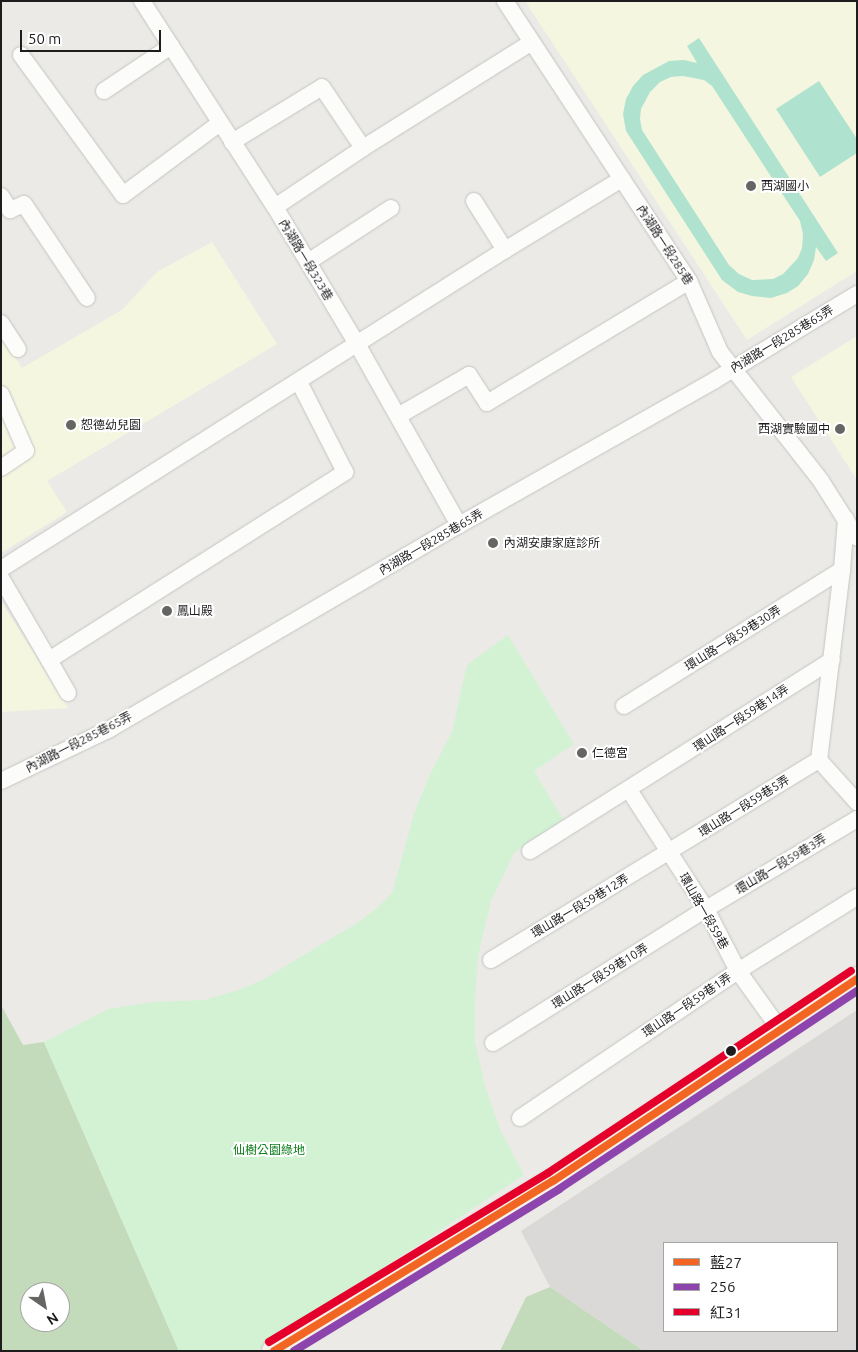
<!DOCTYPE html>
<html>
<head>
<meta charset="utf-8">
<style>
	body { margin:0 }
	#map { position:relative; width:858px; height:1352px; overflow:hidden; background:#ebeae6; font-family:Ubuntu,"Noto Sans TC",sans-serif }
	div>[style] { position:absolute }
	.residential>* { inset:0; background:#dad9d7 }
	.education>* { inset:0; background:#f5f6e0 }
	.forest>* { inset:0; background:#c4dbbb }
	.park>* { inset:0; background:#d3f2d4 }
	.pitch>* { inset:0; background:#b0e3cf }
	.roads { filter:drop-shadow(0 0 1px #c4c4c2) drop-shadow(0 0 1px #c4c4c2) }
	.street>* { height:16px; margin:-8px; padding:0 8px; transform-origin:8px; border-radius:8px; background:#fcfcfb }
	.secondary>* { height:24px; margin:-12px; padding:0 12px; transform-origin:12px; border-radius:12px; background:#f3f2ea }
	.bus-1>* { height:8px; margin:-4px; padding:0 4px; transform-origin:4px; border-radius:4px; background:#f26522 }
	.bus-2>* { height:8px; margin:-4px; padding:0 4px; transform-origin:4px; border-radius:4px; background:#8e44ad }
	.bus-3>* { height:8px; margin:-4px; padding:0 4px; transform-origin:4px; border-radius:4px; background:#e4002b }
	.dots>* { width:14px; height:14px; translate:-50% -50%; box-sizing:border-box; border:2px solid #fff; border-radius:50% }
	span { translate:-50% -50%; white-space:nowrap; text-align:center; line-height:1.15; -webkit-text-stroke:4px #fff; paint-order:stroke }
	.poi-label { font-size:12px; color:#1d1d1d }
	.left { translate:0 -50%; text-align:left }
	.right { translate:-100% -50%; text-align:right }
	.street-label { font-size:12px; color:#1d1d1d }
	.park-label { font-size:12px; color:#0b7c18 }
	.frame { position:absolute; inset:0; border:2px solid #1d1d1d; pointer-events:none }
	.legend { position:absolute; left:663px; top:1242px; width:175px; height:90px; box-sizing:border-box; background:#fff; border:1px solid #a5a5a5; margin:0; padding:6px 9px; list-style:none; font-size:15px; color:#1d1d1d }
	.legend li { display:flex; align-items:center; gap:10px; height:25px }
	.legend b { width:25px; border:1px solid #a5a5a5 }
	.north { position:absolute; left:20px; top:1282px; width:50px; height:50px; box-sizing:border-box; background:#fff; border:1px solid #a5a5a5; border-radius:50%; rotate:147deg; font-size:14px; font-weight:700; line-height:20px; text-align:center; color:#1d1d1d }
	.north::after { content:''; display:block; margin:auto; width:18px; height:22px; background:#656563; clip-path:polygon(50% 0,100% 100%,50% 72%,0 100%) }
	.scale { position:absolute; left:20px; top:30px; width:141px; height:22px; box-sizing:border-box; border:2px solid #1d1d1d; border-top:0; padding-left:6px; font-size:15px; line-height:18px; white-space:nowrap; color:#1d1d1d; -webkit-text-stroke:4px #fff; paint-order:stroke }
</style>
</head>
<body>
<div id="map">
	<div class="residential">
		<div style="clip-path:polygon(evenodd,857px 1010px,857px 1351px,644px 1351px,550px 1287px,521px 1231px,857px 1010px,664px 1243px,837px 1243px,837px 1331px,664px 1331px,664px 1243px)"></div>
	</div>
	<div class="education">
		<div style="clip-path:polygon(525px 1px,857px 1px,857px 271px,747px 340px)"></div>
		<div style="clip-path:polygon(212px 242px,277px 344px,47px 481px,67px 512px,1px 553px,1px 336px,22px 368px,122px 310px,157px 272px)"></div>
		<div style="clip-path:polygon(857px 336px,857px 480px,791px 377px)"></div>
		<div style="clip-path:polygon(1px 601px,68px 708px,1px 712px)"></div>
	</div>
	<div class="forest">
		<div style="clip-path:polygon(evenodd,1px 1005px,23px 1045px,44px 1042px,179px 1351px,1px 1351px,1px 1005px,30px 1292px,60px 1292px,60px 1322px,30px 1322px,30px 1292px)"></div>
		<div style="clip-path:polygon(550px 1287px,644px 1351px,500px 1351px,526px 1297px)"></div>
	</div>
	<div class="park">
		<div style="clip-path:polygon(508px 635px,574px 744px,534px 771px,563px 819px,514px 853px,491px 901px,478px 956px,475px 999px,475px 1041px,485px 1086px,500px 1129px,524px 1175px,257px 1351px,179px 1351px,44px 1042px,108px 1009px,153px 1002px,204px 1000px,239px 990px,264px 979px,357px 923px,377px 908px,392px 893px,414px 814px,431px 772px,452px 732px,467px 665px)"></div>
	</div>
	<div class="pitch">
		<div style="clip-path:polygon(evenodd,699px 38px,838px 253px,826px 261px,816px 247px,814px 260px,808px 274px,798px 286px,787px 293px,771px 298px,752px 296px,738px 292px,722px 280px,626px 131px,623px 114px,626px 99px,633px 86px,643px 75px,669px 61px,684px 60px,697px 63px,687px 46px,699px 38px,683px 76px,704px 80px,712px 86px,800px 221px,803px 234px,802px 248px,798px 258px,783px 274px,773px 279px,752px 280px,739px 274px,729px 265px,642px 130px,640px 119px,641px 109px,650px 92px,660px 82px,671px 77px,683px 76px)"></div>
		<div style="clip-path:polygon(819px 81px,857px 139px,857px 153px,820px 177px,776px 109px)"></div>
	</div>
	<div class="roads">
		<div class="street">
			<div style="left:142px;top:1px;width:245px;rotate:57.2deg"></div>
			<div style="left:275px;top:207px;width:160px;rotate:59.1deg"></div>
			<div style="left:357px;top:344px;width:208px;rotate:60.6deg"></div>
			<div style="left:505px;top:1px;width:335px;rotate:56.7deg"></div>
			<div style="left:689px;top:281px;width:77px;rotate:66.4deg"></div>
			<div style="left:720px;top:352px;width:164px;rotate:51.9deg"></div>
			<div style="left:821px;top:481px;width:67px;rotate:57.7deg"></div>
			<div style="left:21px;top:55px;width:173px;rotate:53.9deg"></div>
			<div style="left:123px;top:195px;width:121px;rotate:-36.6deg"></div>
			<div style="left:104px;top:91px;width:81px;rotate:-33.9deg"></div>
			<div style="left:232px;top:142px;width:105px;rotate:-31.4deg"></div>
			<div style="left:322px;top:87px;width:73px;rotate:56.1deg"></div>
			<div style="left:1px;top:196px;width:17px;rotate:57deg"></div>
			<div style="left:10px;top:210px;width:15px;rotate:-23deg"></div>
			<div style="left:24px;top:204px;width:113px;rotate:56.2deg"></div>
			<div style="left:474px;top:201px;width:58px;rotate:57.7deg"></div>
			<div style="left:275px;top:207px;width:106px;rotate:-33.8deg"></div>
			<div style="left:363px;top:148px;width:199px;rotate:-32.1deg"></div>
			<div style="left:308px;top:262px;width:99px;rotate:-33deg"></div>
			<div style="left:1px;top:323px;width:31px;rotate:57deg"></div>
			<div style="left:1px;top:394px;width:62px;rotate:66.3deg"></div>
			<div style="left:26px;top:451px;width:30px;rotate:146deg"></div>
			<div style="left:398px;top:416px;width:82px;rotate:-30deg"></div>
			<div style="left:469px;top:375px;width:33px;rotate:57deg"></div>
			<div style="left:487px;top:403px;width:236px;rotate:-31.1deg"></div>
			<div style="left:846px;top:519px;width:51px;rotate:94.5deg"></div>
			<div style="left:842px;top:570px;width:191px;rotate:96.9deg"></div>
			<div style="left:819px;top:760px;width:57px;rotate:47.9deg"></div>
			<div style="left:1px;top:569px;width:596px;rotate:-32.33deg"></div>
			<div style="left:505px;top:250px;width:137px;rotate:-31.3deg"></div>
			<div style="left:1px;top:578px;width:95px;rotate:59.7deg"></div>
			<div style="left:68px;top:693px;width:38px;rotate:-120deg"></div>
			<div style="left:49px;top:660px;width:351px;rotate:-32.4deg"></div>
			<div style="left:345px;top:472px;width:101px;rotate:-117.1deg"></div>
			<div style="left:624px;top:706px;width:257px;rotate:-32deg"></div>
			<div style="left:1px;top:781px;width:119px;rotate:-25.5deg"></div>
			<div style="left:108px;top:730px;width:406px;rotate:-30.3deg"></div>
			<div style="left:459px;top:525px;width:294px;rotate:-29.5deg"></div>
			<div style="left:715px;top:380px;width:166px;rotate:-31.2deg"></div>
			<div style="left:629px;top:790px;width:142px;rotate:57.1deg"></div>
			<div style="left:706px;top:909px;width:70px;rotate:62.7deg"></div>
			<div style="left:738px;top:971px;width:74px;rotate:54.4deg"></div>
			<div style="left:530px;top:851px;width:357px;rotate:-32.3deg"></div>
			<div style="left:491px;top:960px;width:384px;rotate:-31.4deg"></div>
			<div style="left:493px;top:1043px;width:252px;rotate:-32.2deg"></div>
			<div style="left:706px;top:909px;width:176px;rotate:-30.8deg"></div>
			<div style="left:520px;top:1118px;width:263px;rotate:-34deg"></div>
			<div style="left:738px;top:971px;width:140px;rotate:-31.9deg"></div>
		</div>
		<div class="secondary">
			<div style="left:274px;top:1351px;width:327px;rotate:-31.4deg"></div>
			<div style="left:553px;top:1181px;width:365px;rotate:-33.6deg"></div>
		</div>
	</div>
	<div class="bus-1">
		<div style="left:274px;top:1351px;width:327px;rotate:-31.4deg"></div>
		<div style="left:553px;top:1181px;width:365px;rotate:-33.6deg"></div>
	</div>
	<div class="bus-2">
		<div style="left:294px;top:1351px;width:311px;rotate:-31.4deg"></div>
		<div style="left:559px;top:1189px;width:358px;rotate:-33.6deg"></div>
	</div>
	<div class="bus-3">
		<div style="left:269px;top:1342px;width:326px;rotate:-31.2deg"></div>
		<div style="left:548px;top:1173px;width:364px;rotate:-33.7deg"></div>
	</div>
	<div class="dots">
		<div style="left:751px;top:186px;background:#656563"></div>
		<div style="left:71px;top:425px;background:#656563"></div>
		<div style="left:840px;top:429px;background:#656563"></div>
		<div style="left:493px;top:543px;background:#656563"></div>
		<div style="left:167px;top:611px;background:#656563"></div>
		<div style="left:582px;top:753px;background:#656563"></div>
		<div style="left:731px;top:1051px;background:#1d1d1d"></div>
	</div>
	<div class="poi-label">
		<span class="left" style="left:761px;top:186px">西湖國小</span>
		<span class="left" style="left:81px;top:425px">恕德幼兒園</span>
		<span class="right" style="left:830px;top:429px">西湖實驗國中</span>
		<span class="left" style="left:504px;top:543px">內湖安康家庭診所</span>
		<span class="left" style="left:177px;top:611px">鳳山殿</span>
		<span class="left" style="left:592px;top:753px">仁德宮</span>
	</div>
	<div class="street-label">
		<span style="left:665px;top:245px;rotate:57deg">內湖路一段285巷</span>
		<span style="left:306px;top:260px;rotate:59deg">內湖路一段323巷</span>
		<span style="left:782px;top:339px;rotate:-31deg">內湖路一段285巷65弄</span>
		<span style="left:431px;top:542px;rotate:-30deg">內湖路一段285巷65弄</span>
		<span style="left:733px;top:638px;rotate:-32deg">環山路一段59巷30弄</span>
		<span style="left:741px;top:718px;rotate:-33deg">環山路一段59巷14弄</span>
		<span style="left:79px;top:742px;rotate:-27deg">內湖路一段285巷65弄</span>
		<span style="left:744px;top:806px;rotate:-32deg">環山路一段59巷5弄</span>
		<span style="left:781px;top:864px;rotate:-31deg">環山路一段59巷3弄</span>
		<span style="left:580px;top:906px;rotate:-31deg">環山路一段59巷12弄</span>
		<span style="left:704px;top:911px;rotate:60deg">環山路一段59巷</span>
		<span style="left:600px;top:976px;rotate:-32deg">環山路一段59巷10弄</span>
		<span style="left:687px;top:1005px;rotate:-34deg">環山路一段59巷1弄</span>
	</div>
	<div class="park-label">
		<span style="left:269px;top:1150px">仙樹公園綠地</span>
	</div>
	<div class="frame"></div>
	<ul class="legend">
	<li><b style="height:6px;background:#f26522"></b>藍27</li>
	<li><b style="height:6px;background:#8e44ad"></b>256</li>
	<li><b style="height:6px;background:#e4002b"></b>紅31</li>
	</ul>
	<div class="north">N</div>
	<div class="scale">50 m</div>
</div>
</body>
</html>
